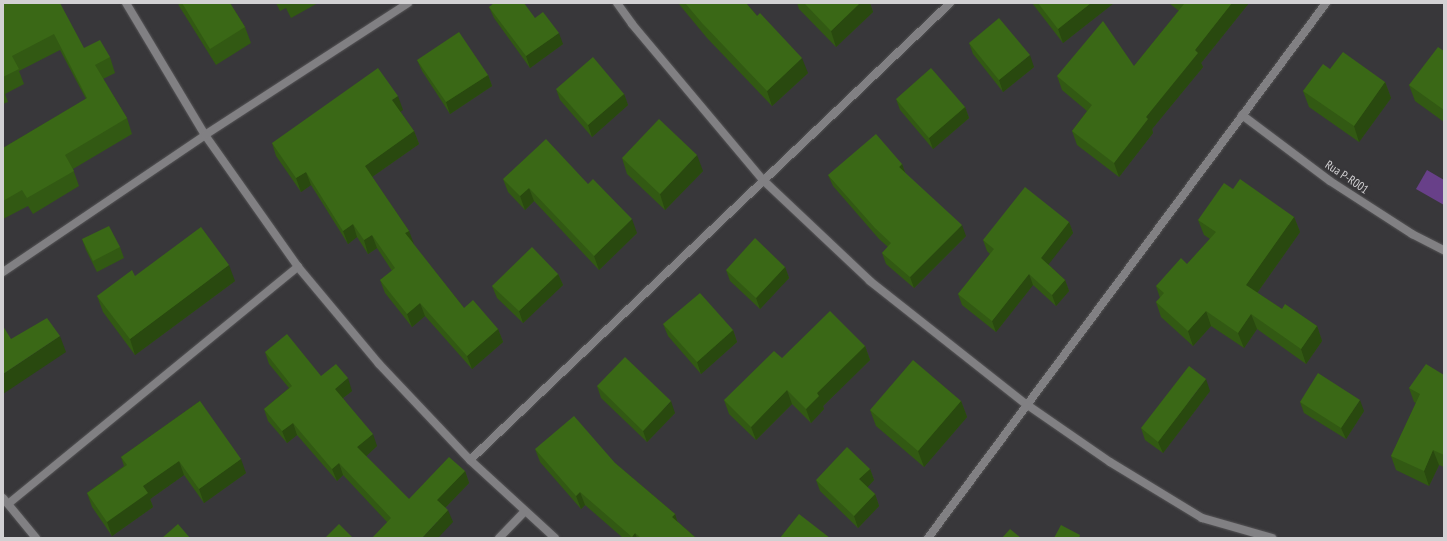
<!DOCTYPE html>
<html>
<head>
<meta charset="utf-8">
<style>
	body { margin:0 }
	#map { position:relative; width:1447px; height:541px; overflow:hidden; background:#38373a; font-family:"PT Sans Narrow",sans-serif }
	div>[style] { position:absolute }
	.water>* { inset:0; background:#684089 }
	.roads { filter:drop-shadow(0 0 1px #555456) drop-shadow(0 0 1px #555456) }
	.minor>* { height:8px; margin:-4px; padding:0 4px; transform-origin:4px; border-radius:4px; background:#818083 }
	.wall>* { inset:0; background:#325913 }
	.shaded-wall>* { inset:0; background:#29490f }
	.building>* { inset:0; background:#3a6816 }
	span { translate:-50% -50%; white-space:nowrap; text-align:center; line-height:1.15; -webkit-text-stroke:4px #38373a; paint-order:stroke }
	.street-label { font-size:12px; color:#d2d1d3 }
	.frame { position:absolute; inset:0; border:4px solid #d2d1d3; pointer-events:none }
</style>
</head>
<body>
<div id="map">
	<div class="water">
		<div style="clip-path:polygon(1427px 170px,1444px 180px,1444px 205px,1416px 189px)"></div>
	</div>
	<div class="roads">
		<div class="minor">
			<div style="left:126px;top:3px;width:154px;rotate:59.1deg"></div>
			<div style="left:205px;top:135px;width:161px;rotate:54.8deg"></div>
			<div style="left:298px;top:267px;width:126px;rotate:50.1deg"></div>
			<div style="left:379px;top:364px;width:132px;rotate:46.5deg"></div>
			<div style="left:470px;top:460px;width:115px;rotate:42.5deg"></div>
			<div style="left:617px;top:3px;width:26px;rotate:54deg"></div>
			<div style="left:632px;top:24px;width:204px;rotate:50deg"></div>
			<div style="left:763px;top:180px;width:147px;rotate:43.3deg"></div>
			<div style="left:870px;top:281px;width:199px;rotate:38.3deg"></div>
			<div style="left:1026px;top:404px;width:102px;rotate:34.6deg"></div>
			<div style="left:1110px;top:462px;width:108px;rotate:31.3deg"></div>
			<div style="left:1202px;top:518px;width:73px;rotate:15.9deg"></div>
			<div style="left:1242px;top:115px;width:110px;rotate:36.9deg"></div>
			<div style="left:1330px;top:181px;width:98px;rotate:32.9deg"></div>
			<div style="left:1412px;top:234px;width:36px;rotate:27deg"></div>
			<div style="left:3px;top:272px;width:244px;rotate:-34.1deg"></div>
			<div style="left:205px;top:135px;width:242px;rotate:-33deg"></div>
			<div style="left:470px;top:460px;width:663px;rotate:-43.59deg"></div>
			<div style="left:3px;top:498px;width:52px;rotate:50.5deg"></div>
			<div style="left:8px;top:504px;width:375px;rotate:-39.3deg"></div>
			<div style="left:499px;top:538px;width:37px;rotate:-46deg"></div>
			<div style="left:928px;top:538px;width:667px;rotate:-53.35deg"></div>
		</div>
	</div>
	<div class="wall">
		<div style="clip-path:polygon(3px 3px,84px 48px,110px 57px,115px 73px,103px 79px,127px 118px,132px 134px,73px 169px,79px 186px,33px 214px,28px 206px,3px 219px,3px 148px,86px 99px,60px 50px,19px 71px,24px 84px,5px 94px,8px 102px,3px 104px)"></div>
		<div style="clip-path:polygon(178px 3px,230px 3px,245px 27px,251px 43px,216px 65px,179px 6px)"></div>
		<div style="clip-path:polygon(276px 3px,318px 3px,291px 18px,286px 8px,280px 11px)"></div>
		<div style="clip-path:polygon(678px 3px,746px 3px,808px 73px,772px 106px,707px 38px)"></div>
		<div style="clip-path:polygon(797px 3px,870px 3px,873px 12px,836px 47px,799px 9px)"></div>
		<div style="clip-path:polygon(1032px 3px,1114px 3px,1063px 43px)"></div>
		<div style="clip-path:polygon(1169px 3px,1249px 3px,1201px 63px,1203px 67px,1152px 129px,1153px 133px,1119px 177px,1077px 145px,1072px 131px,1087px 111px,1062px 90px,1057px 76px,1134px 66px,1179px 11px)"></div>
		<div style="clip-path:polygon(489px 7px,535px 18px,563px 44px,530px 68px,494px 18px)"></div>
		<div style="clip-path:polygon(969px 43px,1034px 67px,1003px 92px,973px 54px)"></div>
		<div style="clip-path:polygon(1444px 51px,1444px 122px,1415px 101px,1409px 85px)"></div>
		<div style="clip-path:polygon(417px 60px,488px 75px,492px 86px,450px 114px,422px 71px)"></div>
		<div style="clip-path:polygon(1330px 69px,1385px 82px,1391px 98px,1359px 142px,1309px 107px,1303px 91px)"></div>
		<div style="clip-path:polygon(556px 89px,624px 94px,628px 105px,592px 137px,560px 100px)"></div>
		<div style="clip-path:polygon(896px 99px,965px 107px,969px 118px,933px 149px,900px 110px)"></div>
		<div style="clip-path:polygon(403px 110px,400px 111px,414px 131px,419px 144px,372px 177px,409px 231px,413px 244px,464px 308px,498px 329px,503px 342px,472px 369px,425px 316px,412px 327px,385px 293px,380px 280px,392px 271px,377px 248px,368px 254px,357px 237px,348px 244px,311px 185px,301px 192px,276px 156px,272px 143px)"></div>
		<div style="clip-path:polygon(622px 158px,703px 171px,665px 210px,627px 174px)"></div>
		<div style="clip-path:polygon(902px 164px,905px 173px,966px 236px,914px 288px,886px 264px,882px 253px,888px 247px,879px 239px,833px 186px,828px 175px)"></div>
		<div style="clip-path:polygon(503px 179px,588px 184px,637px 233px,599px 270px,534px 201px,525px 210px,508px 192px)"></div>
		<div style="clip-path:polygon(1233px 189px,1294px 217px,1300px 232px,1257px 293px,1282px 309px,1317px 326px,1322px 341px,1306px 364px,1257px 329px,1244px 348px,1211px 326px,1193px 346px,1161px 317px,1156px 302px,1160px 298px,1156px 286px,1187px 264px,1210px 239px,1204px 235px,1198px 220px)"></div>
		<div style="clip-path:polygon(1069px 222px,1073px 233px,1048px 264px,1065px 280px,1069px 291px,1056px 306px,1033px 285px,996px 332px,962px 305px,958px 294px,990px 254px,987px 251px,983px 240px)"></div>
		<div style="clip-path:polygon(82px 239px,120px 247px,124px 258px,97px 272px,86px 250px)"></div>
		<div style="clip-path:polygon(785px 267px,789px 278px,760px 309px,730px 281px,726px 270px)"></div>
		<div style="clip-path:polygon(558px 274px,563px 285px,523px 323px,497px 298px,492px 286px)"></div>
		<div style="clip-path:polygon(135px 276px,235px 281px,135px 355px,103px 312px,97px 296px)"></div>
		<div style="clip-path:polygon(663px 324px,733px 330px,737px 342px,701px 374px,668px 336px)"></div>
		<div style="clip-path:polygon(865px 346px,870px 360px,823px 406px,824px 409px,811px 423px,792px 404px,756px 440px,729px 414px,724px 400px,782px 358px)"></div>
		<div style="clip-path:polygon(265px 352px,352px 391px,343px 398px,377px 446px,366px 456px,409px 499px,465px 471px,469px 483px,445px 508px,453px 522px,387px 522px,343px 475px,337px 481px,297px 435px,287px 443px,268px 421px,264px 409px,289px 388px,269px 364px)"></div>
		<div style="clip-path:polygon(1444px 375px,1444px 467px,1439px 465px,1429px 486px,1396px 470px,1391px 456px,1416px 403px,1414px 402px,1409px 388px)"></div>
		<div style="clip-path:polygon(597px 386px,675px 413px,647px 442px,601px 398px)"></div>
		<div style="clip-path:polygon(1210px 391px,1163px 453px,1145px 440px,1141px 428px)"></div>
		<div style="clip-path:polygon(200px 401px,246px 473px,204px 503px,184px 475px,150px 499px,153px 507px,112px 536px,92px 507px,87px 493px,124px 466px,121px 457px)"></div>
		<div style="clip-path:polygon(961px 401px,967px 417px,924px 467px,876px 426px,870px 410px)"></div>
		<div style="clip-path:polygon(1300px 402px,1364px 411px,1346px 439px,1304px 413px)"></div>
		<div style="clip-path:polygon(535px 449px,615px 463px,675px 514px,677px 521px,696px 538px,623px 538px,585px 505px,581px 509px,540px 462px)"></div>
		<div style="clip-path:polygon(870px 469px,874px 480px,867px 487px,875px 494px,879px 506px,858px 528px,820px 491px,816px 480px)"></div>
	</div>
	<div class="shaded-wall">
		<div style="clip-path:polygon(860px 3px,870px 3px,873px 12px,836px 47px,831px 31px)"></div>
		<div style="clip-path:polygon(1091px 3px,1114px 3px,1063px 43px,1058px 29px)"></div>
		<div style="clip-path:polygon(1232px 3px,1249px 3px,1201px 63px,1203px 67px,1152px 129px,1153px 133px,1119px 177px,1114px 163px,1146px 117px,1195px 50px)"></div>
		<div style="clip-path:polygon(559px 33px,563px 44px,530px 68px,526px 56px)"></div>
		<div style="clip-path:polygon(1030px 55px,1034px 67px,1003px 92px,999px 80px)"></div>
		<div style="clip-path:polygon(802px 58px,808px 73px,772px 106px,767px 91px)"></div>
		<div style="clip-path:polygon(488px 75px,492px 86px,450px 114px,446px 102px)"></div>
		<div style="clip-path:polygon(1385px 82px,1391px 98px,1359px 142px,1354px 126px)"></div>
		<div style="clip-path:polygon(624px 94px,628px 105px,592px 137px,588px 125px)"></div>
		<div style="clip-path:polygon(398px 96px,403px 110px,397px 114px,392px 100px)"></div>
		<div style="clip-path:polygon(965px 107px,969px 118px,933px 149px,929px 138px)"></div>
		<div style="clip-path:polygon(414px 131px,419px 144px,369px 179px,365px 166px)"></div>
		<div style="clip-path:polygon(697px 155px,703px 171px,665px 210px,660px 194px)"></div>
		<div style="clip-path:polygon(902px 164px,906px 175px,899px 167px)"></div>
		<div style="clip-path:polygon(306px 172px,311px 185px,301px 192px,296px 178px)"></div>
		<div style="clip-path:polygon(529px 188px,534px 201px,525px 210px,520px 196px)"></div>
		<div style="clip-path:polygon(1294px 217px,1300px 232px,1252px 300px,1246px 285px)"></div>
		<div style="clip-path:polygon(632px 219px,637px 233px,599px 270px,594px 256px)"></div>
		<div style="clip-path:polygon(1069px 222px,1073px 233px,1045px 269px,1041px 258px)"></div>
		<div style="clip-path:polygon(353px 224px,357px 237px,348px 244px,343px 231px)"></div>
		<div style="clip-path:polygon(962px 225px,966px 236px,914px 288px,910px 277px)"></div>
		<div style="clip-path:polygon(409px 231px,414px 244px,405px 233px)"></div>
		<div style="clip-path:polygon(372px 235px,377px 248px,368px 254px,364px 240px)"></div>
		<div style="clip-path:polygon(229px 265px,235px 281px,135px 355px,130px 339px)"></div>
		<div style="clip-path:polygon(785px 267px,789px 278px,760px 309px,756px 298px)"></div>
		<div style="clip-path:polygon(558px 274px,563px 285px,523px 323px,519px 311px)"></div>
		<div style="clip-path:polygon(1029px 274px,1033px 285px,996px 332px,992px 321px)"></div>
		<div style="clip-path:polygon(1065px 280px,1069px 291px,1056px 306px,1052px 295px)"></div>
		<div style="clip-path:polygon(420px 303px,425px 316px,412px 327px,407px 314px)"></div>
		<div style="clip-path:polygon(1206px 311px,1211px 326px,1193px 346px,1188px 331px)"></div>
		<div style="clip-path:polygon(1251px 314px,1257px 329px,1244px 348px,1238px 333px)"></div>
		<div style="clip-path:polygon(1317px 326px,1322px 341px,1306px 364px,1301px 349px)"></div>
		<div style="clip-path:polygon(498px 329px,503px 342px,472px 369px,467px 356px)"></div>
		<div style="clip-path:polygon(733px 330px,737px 342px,701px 374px,697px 362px)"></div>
		<div style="clip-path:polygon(60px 336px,66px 352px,3px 394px,3px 374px)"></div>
		<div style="clip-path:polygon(865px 346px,870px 360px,823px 406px,824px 409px,811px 423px,806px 409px,817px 393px)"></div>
		<div style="clip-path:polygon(348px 378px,352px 391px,339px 401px,335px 389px)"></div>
		<div style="clip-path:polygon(1206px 379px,1210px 391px,1163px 453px,1158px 442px)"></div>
		<div style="clip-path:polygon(787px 390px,792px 404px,756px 440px,751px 427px)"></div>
		<div style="clip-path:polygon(1360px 400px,1364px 411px,1346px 439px,1341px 428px)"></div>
		<div style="clip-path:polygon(671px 401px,675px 413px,647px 442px,643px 431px)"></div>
		<div style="clip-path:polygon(961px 401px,967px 417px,924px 467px,918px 451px)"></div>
		<div style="clip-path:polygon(293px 423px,297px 435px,287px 443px,282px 431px)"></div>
		<div style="clip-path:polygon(373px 434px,377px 446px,362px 460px,357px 447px)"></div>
		<div style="clip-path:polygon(1433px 450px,1439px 465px,1429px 486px,1424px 471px)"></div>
		<div style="clip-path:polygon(241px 459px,246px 473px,204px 503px,199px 489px)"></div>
		<div style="clip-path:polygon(179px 461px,184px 475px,150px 499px,153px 507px,112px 536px,107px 522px,143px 486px)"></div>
		<div style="clip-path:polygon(339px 463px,343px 475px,337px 481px,332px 469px)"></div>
		<div style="clip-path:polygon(870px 469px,874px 480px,864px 491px,859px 479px)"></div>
		<div style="clip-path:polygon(465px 471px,469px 483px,441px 512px,437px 500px)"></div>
		<div style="clip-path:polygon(580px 492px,585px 505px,581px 509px,576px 496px)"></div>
		<div style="clip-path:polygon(875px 494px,879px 506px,858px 528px,854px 516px)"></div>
		<div style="clip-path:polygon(448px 510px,453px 522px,438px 538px,422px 538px)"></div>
		<div style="clip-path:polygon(675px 514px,679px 527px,672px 517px)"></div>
		<div style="clip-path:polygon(635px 533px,637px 538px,632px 538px,632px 537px)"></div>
	</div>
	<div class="building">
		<div style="clip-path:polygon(3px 3px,60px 3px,84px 48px,100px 40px,110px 57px,95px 65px,127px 118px,65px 155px,74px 171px,27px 198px,22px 190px,3px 201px,3px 148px,87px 98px,54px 34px,12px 56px,19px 69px,3px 77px)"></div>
		<div style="clip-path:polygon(182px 3px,230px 3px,245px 27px,210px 49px)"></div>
		<div style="clip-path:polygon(494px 3px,524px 3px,535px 18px,543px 12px,559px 33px,526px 56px,489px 7px)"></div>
		<div style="clip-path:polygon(685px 3px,746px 3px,757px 16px,760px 13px,802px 58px,767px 91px,702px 23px)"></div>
		<div style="clip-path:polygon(804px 3px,860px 3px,831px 31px)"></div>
		<div style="clip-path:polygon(1038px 3px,1091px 3px,1058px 29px)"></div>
		<div style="clip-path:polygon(1182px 3px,1232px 3px,1195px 50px,1198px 53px,1146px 117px,1148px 119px,1114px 163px,1072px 131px,1092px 105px,1057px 76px,1103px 21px,1134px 66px,1184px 4px)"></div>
		<div style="clip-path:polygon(999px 18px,1030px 55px,999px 80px,969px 43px)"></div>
		<div style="clip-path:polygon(459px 32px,488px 75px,446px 102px,417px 60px)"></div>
		<div style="clip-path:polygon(1438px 47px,1444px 51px,1444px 110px,1409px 85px)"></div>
		<div style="clip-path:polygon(1343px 52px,1385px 82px,1354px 126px,1303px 91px,1323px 64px,1330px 69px)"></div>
		<div style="clip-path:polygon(593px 57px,624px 94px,588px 125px,556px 89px)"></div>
		<div style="clip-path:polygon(378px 68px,398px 96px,392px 100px,414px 131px,365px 166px,409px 231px,405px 233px,464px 308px,473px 300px,498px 329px,467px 356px,420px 303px,407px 314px,380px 280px,395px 268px,372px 235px,364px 240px,353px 224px,343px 231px,306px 172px,296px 178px,272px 143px)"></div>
		<div style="clip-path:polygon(931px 68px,965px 107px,929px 138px,896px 99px)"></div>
		<div style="clip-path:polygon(659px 119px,697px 155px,660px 194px,622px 158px)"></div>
		<div style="clip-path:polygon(876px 134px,902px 164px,899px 167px,962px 225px,910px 277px,882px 253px,891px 243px,875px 228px,828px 175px)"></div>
		<div style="clip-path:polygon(546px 139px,588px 184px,593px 179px,632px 219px,594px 256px,529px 188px,520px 196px,503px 179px)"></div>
		<div style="clip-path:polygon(1240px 179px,1294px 217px,1246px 285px,1282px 309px,1285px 304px,1317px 326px,1301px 349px,1251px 314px,1238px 333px,1206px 311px,1188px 331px,1156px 302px,1164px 293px,1156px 286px,1181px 258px,1187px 264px,1216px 232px,1198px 220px,1224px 183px,1233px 189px)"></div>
		<div style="clip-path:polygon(1025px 187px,1069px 222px,1041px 258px,1065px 280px,1052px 295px,1029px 274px,992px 321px,958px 294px,994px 249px,983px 240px)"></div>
		<div style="clip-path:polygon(109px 226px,120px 247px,93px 261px,82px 239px)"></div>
		<div style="clip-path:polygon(201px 227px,229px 265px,130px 339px,97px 296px,132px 270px,135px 276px)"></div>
		<div style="clip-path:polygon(755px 238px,785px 267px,756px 298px,726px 270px)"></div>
		<div style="clip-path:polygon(532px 247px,558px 274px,519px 311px,492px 286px)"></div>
		<div style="clip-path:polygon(700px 293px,733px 330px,697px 362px,663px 324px)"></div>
		<div style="clip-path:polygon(830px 311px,865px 346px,817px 393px,819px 396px,806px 409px,787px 390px,751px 427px,724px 400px,774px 351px,782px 358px)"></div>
		<div style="clip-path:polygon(47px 318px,60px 336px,3px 374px,3px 326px,11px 339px)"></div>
		<div style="clip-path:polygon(287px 334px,321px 376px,336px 364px,348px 378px,335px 389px,373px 434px,357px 447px,409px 499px,449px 457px,465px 471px,437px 500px,448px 510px,422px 538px,372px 538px,391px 518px,339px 463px,332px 469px,293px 423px,282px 431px,264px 409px,292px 386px,265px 352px)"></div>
		<div style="clip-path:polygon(625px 357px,671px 401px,643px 431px,597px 386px)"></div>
		<div style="clip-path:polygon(913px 360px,961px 401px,918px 451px,870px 410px)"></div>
		<div style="clip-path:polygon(1426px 364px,1444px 375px,1444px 455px,1433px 450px,1424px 471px,1391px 456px,1420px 394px,1409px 388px)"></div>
		<div style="clip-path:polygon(1189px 366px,1206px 379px,1158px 442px,1141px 428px)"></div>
		<div style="clip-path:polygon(1318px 373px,1360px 400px,1341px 428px,1300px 402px)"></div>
		<div style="clip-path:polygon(200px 401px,241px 459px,199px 489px,179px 461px,143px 486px,148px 493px,107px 522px,87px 493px,127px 465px,121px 457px)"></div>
		<div style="clip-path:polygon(574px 416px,615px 463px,675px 514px,672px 517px,696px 538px,641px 538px,635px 533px,632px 537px,580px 492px,576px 496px,535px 449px)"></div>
		<div style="clip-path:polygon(847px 447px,870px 469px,859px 479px,875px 494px,854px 516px,816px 480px)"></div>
		<div style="clip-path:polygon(799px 514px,830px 538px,780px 538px)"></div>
		<div style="clip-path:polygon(178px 524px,190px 538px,162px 538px)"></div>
		<div style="clip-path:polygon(339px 524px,353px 538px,325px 538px)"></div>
		<div style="clip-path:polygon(1061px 525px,1080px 535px,1079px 538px,1054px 538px)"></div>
		<div style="clip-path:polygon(1010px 529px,1021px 538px,1002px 538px)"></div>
	</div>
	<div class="street-label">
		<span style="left:1347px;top:177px;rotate:34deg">Rua P-R001</span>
	</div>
	<div class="frame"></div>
</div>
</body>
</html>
